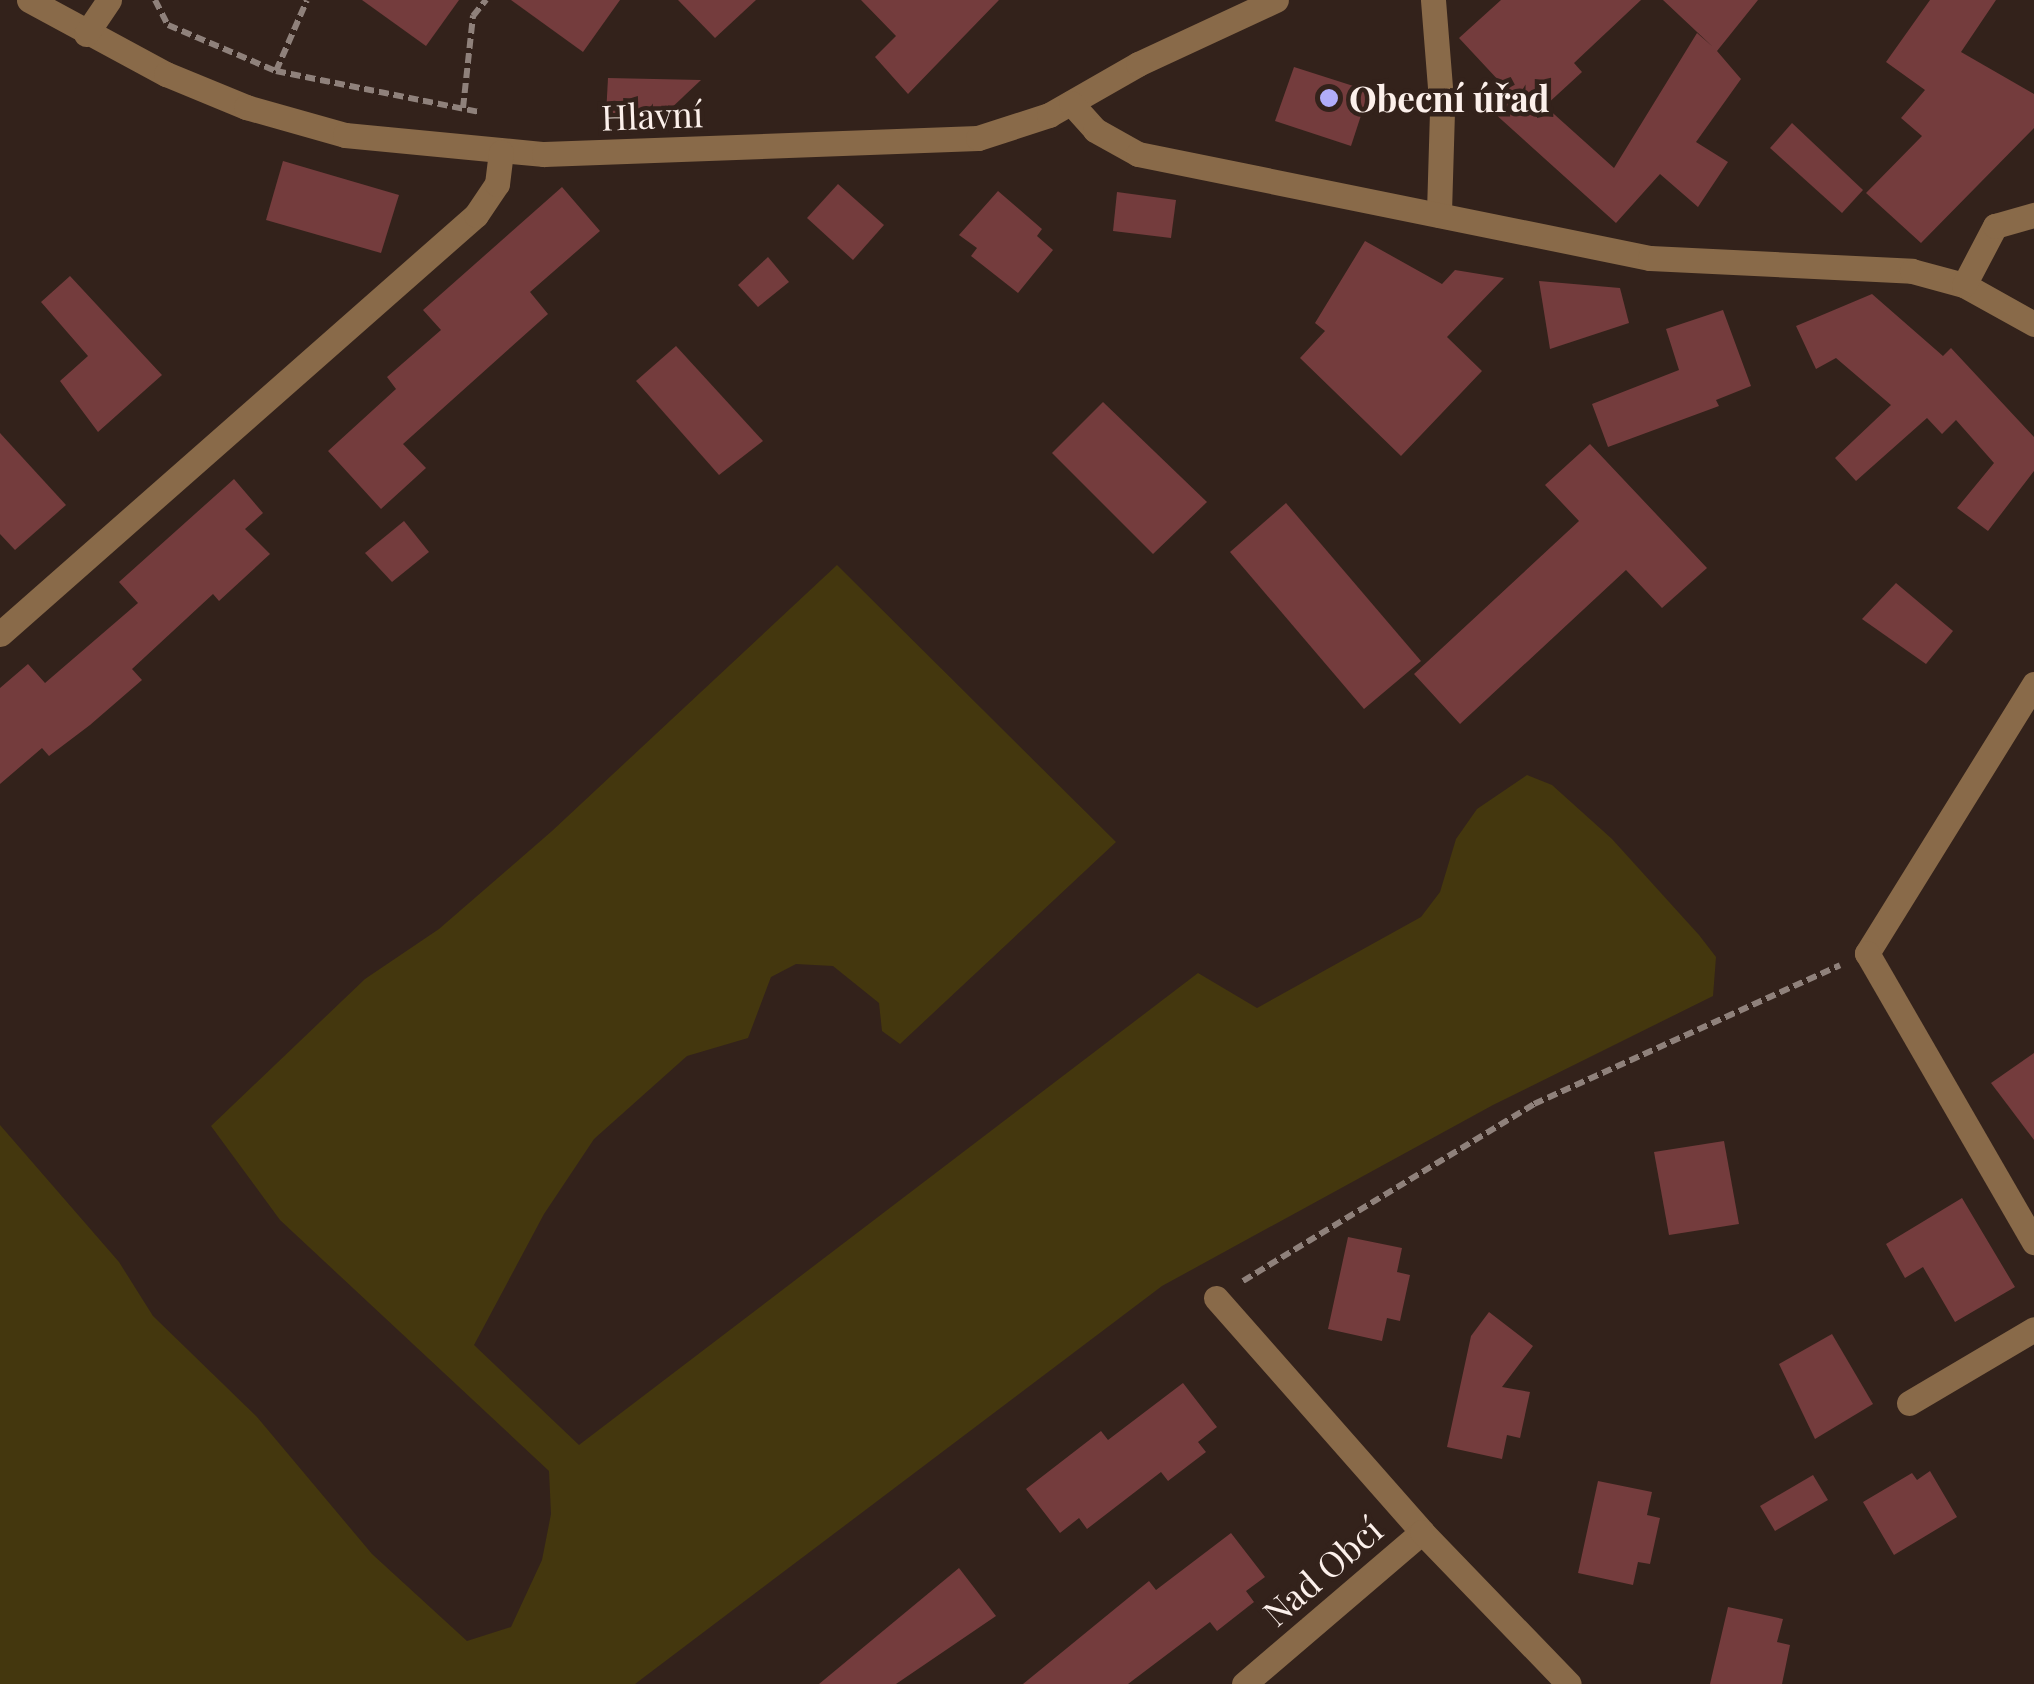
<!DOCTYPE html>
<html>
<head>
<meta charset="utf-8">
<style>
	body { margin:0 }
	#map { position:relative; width:2034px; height:1684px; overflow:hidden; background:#33221b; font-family:"Playfair Display",serif }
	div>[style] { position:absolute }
	.green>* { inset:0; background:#44370e }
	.building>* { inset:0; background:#743c3d }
	.path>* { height:6px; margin-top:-3px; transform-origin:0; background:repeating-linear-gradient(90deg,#8f817b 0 10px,transparent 0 15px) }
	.minor>* { height:25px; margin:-12.5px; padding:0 12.5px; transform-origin:12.5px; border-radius:12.5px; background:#896a49 }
	.dots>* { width:28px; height:28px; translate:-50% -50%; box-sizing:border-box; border:5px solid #33221b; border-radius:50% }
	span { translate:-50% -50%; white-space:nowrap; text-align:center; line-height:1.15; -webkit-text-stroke:9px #33221b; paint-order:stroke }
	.poi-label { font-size:35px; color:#fcf0eb; font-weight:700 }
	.left { translate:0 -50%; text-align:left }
	.street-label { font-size:35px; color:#fcf0eb }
</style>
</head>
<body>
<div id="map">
	<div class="green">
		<div style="clip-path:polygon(837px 565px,1116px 842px,900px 1044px,882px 1031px,879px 1003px,833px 966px,796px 964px,771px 977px,748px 1038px,687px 1056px,594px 1139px,544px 1214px,474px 1345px,579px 1445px,1198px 973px,1257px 1008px,1421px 917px,1440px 892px,1456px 839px,1477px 809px,1527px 775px,1552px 785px,1612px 839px,1699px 935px,1716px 957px,1713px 996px,1493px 1105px,1162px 1286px,635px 1684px,0 1684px,0 1125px,119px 1262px,153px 1316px,257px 1417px,372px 1554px,467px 1641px,511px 1627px,542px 1560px,551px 1514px,549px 1471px,280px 1220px,211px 1126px,365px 979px,439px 929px,552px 831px)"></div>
	</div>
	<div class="building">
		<div style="clip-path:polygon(362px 0,459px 0,426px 46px)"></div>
		<div style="clip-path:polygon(511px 0,620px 0,583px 52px)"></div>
		<div style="clip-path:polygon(678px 0,756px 0,715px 38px)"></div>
		<div style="clip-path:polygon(861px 0,999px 0,908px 94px,875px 57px,896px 36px)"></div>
		<div style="clip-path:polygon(1501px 0,1641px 0,1574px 63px,1582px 72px,1545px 106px,1614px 168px,1697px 33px,1713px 47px,1663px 0,1758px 0,1717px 51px,1741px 79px,1696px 142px,1728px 162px,1698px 207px,1660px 174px,1616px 223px,1483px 103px,1500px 82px,1459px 38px)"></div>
		<div style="clip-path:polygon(1930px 0,1996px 0,1961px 52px,2034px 94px,2034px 128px,1921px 243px,1866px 193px,1922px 136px,1901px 118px,1925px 90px,1886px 62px)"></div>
		<div style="clip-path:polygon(1294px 67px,1369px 91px,1351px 146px,1275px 121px)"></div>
		<div style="clip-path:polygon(608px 78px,701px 80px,666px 113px,606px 115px)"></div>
		<div style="clip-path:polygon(1792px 123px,1863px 190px,1842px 213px,1770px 148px)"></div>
		<div style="clip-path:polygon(283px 161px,399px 195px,381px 253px,266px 220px)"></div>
		<div style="clip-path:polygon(838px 184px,884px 225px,853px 260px,807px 218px)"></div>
		<div style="clip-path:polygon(562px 187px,600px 231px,530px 292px,548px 314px,403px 444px,426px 468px,381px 509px,328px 451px,396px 389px,387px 377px,441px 330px,423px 310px)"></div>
		<div style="clip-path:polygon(998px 191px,1042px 229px,1037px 236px,1053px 250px,1018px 293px,971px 256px,977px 248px,959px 235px)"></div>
		<div style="clip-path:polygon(1117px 192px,1176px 200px,1171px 238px,1113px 231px)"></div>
		<div style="clip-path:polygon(1365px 241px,1442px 284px,1455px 270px,1504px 278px,1447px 337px,1482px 371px,1401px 456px,1300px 358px,1325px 331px,1315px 323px)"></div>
		<div style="clip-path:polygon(768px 257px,789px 282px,758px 307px,738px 285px)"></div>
		<div style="clip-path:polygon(70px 276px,162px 375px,98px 432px,60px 381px,88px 356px,41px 302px)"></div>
		<div style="clip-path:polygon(1539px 281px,1620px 288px,1629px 323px,1550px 349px)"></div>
		<div style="clip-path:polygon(1872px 294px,1943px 356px,1951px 348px,2034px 437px,2034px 471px,1988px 531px,1957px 508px,1994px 463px,1956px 420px,1942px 434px,1927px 418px,1856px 481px,1835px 458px,1891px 405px,1836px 358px,1816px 369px,1796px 326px)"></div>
		<div style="clip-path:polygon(1723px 310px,1751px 386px,1716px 400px,1719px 406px,1608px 447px,1592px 404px,1679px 370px,1666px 329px)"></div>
		<div style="clip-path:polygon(676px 346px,763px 441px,719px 475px,636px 381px)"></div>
		<div style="clip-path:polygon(1103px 402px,1207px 502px,1153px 554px,1052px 453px)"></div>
		<div style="clip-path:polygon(0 433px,66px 505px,15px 550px,0 534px)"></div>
		<div style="clip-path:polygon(1590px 444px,1707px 568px,1662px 608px,1626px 570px,1460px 724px,1414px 674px,1579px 521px,1545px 485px)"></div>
		<div style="clip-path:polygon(234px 479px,263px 513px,245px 529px,270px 554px,219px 601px,213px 594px,132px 669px,142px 680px,90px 725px,49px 756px,42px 748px,0 784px,0 688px,28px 664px,45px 683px,138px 603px,119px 582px)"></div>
		<div style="clip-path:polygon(1286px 503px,1421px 661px,1364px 709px,1230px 552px)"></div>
		<div style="clip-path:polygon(404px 521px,429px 552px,392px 582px,365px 553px)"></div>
		<div style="clip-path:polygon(1896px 583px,1953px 631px,1926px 664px,1862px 619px)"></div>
		<div style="clip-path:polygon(2034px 1053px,2034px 1140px,1991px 1083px)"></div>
		<div style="clip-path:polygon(1724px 1141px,1739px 1224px,1669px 1235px,1654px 1152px)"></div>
		<div style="clip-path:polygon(1962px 1198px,2015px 1287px,1955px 1322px,1923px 1267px,1905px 1278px,1886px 1244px)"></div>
		<div style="clip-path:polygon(1348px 1237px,1402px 1248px,1397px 1272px,1410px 1275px,1400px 1321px,1387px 1318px,1382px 1341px,1328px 1329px)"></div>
		<div style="clip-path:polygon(1489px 1312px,1533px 1346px,1502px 1387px,1530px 1392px,1520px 1438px,1507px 1435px,1502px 1459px,1447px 1447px,1471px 1336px)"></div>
		<div style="clip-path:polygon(1832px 1334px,1873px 1404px,1815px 1439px,1779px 1364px)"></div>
		<div style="clip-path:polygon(1183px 1383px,1217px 1427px,1198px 1442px,1206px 1452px,1168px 1481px,1161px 1472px,1087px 1529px,1079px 1518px,1060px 1533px,1026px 1489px,1101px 1431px,1108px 1440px)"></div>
		<div style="clip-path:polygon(1930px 1471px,1957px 1517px,1894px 1555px,1863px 1502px,1912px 1473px,1917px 1480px)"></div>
		<div style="clip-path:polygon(1813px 1475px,1828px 1500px,1775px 1531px,1760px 1506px)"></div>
		<div style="clip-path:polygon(1598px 1481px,1652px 1492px,1647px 1515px,1660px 1518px,1650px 1564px,1638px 1562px,1633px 1585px,1578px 1573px)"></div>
		<div style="clip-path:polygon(1231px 1533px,1265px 1577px,1246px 1591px,1254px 1602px,1217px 1631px,1210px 1622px,1128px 1684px,1023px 1684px,1149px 1581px,1156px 1590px)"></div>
		<div style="clip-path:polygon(959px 1568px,996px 1616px,896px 1684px,819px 1684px)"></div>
		<div style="clip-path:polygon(1728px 1607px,1783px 1619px,1777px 1642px,1790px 1645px,1782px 1684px,1710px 1684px)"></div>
	</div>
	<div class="path">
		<div style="left:155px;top:0;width:28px;rotate:63deg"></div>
		<div style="left:168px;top:25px;width:117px;rotate:23.1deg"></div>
		<div style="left:276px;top:71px;width:208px;rotate:11.4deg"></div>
		<div style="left:276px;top:71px;width:77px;rotate:-66.4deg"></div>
		<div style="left:463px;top:108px;width:93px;rotate:-83.8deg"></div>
		<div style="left:473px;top:16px;width:21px;rotate:-51deg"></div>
		<div style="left:1243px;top:1281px;width:341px;rotate:-31.3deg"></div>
		<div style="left:1534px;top:1104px;width:336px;rotate:-24.4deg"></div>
	</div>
	<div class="minor">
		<div style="left:29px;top:0;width:156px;rotate:28.4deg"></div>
		<div style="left:166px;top:74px;width:87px;rotate:22.4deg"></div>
		<div style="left:246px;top:107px;width:103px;rotate:15.8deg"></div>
		<div style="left:345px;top:135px;width:200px;rotate:5.5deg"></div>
		<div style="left:544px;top:154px;width:434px;rotate:-2.1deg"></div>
		<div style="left:978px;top:138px;width:75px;rotate:-17.9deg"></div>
		<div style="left:1049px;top:115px;width:103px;rotate:-29.8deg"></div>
		<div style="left:1138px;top:64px;width:152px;rotate:-24.9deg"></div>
		<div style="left:1433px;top:0;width:111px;rotate:85.4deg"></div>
		<div style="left:1442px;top:111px;width:104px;rotate:91.7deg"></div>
		<div style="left:86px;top:34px;width:41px;rotate:-55.9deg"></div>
		<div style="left:1071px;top:103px;width:36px;rotate:48deg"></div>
		<div style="left:1095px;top:130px;width:49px;rotate:29.2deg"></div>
		<div style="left:1138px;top:154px;width:522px;rotate:11.48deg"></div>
		<div style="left:1650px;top:258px;width:262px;rotate:2.8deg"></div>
		<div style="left:1912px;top:271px;width:54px;rotate:15.1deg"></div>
		<div style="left:1964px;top:285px;width:80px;rotate:29.1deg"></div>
		<div style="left:1964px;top:285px;width:67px;rotate:-62.3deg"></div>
		<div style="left:1995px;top:226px;width:41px;rotate:-15.8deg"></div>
		<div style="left:0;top:634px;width:634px;rotate:-41.36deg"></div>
		<div style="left:476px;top:215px;width:37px;rotate:-56deg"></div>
		<div style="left:497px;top:184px;width:32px;rotate:-83deg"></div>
		<div style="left:2034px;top:684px;width:317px;rotate:121.8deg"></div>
		<div style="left:1867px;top:953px;width:334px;rotate:60deg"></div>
		<div style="left:1216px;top:1298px;width:312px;rotate:48.6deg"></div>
		<div style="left:1909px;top:1403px;width:145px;rotate:-30.6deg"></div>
		<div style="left:1244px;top:1684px;width:234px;rotate:-40.5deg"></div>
		<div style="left:1422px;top:1532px;width:211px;rotate:46deg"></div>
	</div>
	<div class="dots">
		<div style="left:1329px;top:98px;background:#b1adfa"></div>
	</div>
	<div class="poi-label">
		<span class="left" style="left:1349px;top:98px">Obecní úřad</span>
	</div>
	<div class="street-label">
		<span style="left:652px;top:115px;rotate:-2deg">Hlavní</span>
		<span style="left:1322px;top:1571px;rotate:-41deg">Nad Obcí</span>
	</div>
</div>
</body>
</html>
